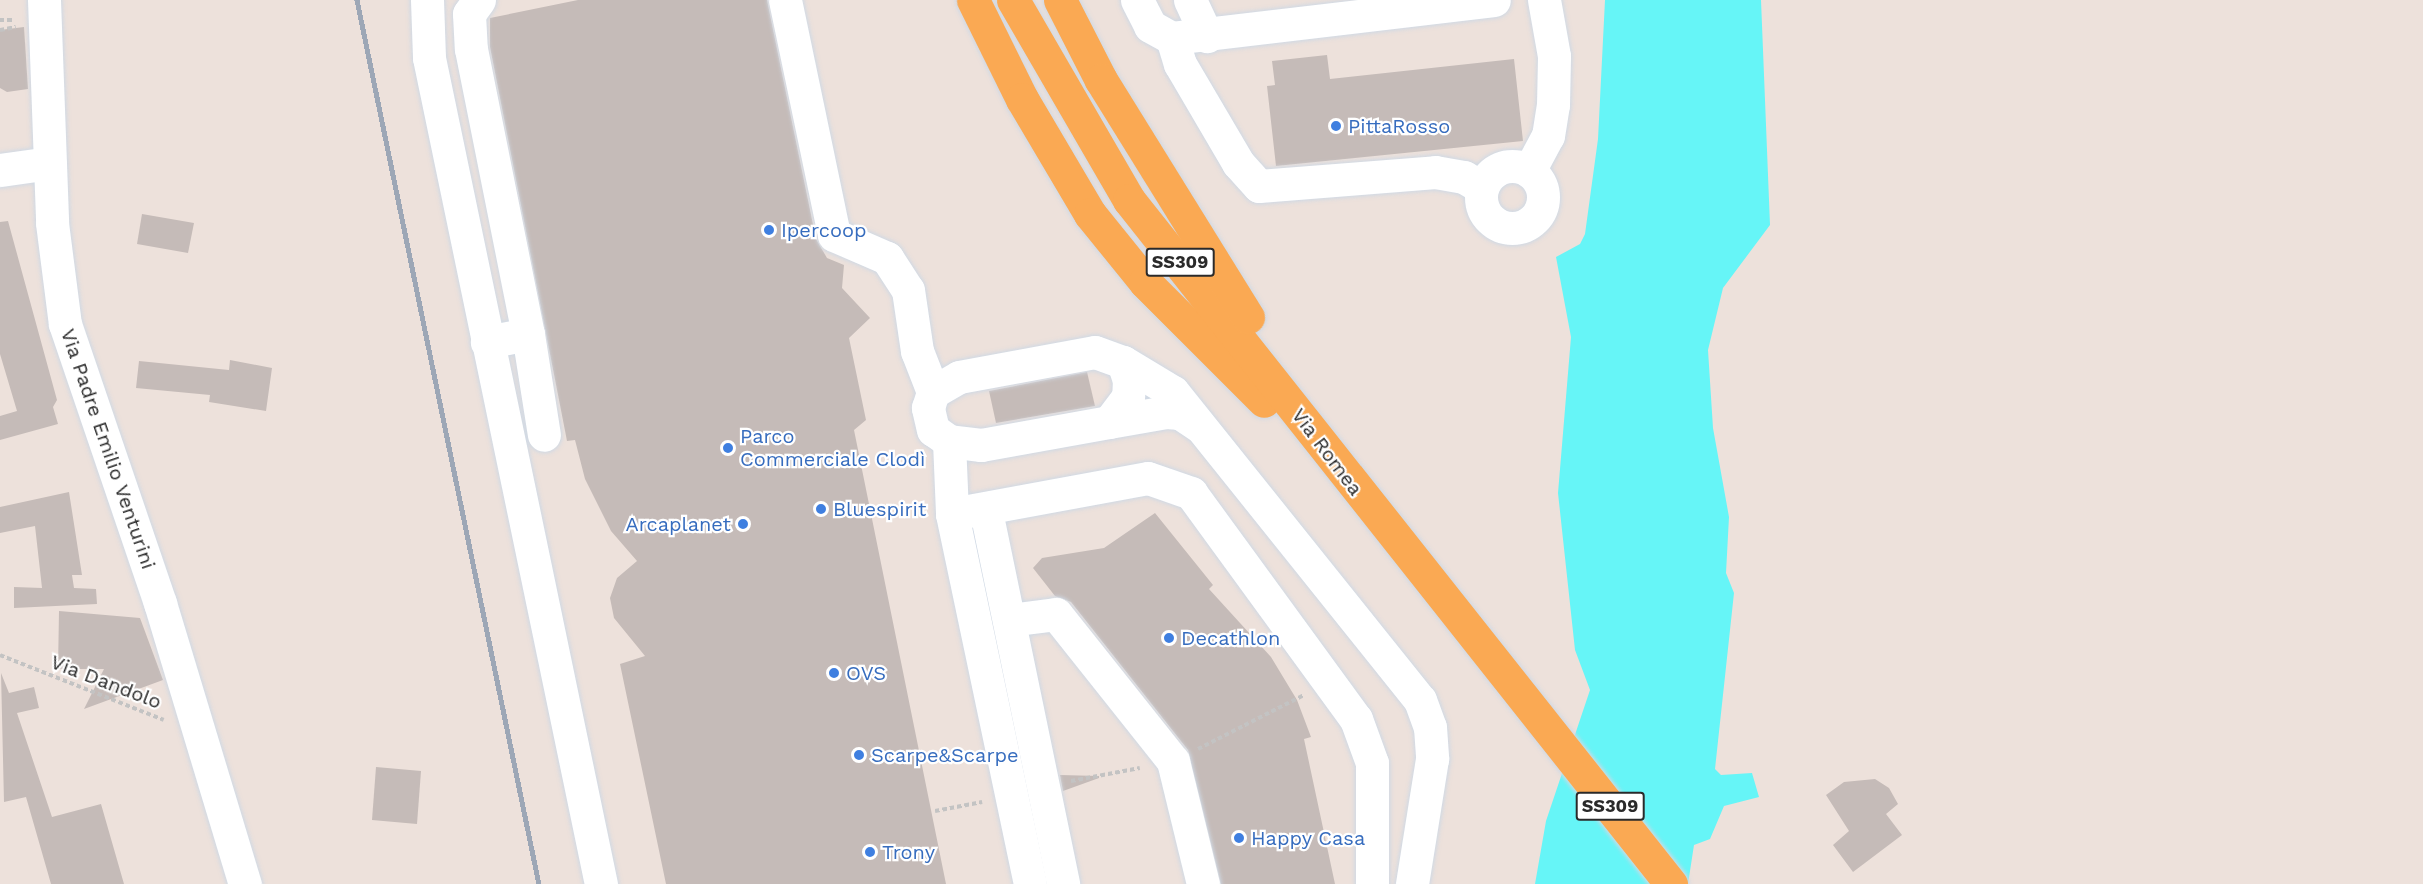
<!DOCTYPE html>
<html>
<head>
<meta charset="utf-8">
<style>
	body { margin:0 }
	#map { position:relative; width:2423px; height:884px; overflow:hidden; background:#ede1db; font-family:"Work Sans",sans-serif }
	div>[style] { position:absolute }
	.water>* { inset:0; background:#66f5f7 }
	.building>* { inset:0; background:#c5bbb8 }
	.path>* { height:4px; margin-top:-2px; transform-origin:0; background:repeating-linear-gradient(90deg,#c3c3c3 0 4.5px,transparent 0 7.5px) }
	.roads { filter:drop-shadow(0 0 2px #d0d9e4) drop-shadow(0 0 2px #d0d9e4) }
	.minor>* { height:33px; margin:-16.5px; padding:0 16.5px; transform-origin:16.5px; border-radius:16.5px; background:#fff }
	.minor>.ring { margin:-16.5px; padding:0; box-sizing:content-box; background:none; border:33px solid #fff; border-radius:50% }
	.major>* { height:33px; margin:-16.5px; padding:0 16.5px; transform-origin:16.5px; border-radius:16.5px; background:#faa953 }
	.rail>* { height:4.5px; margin:-2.25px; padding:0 2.25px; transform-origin:2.25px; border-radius:2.25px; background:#9da7b6 }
	.dots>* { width:16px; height:16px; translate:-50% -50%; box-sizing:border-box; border:3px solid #fff; border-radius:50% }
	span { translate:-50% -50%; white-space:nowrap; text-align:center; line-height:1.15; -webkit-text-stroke:4.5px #fff; paint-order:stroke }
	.shield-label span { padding:2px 4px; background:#fff; border:2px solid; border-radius:4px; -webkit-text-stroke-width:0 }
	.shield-label { font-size:18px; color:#2a2a2a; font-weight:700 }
	.shop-label { font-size:20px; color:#366cbe }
	.left { translate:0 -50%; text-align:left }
	.right { translate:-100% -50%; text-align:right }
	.street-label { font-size:20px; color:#2a2a2a }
</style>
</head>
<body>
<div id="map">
	<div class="water">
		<div style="clip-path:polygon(1605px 0,1761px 0,1770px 225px,1723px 288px,1708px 350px,1713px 428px,1729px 517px,1726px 573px,1734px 593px,1715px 769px,1721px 775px,1752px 773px,1759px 797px,1724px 806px,1710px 839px,1694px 845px,1688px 884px,1535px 884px,1546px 821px,1590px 690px,1575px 650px,1558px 493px,1571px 337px,1556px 257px,1580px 244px,1585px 234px,1598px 139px)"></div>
	</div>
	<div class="building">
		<div style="clip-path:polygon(578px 0,767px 0,816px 239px,827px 258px,844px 265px,842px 288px,870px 318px,849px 338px,866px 420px,854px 430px,946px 884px,666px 884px,620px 664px,645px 656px,614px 618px,610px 598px,617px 578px,637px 561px,611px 531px,585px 479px,575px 440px,567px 441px,490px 47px,490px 18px)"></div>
		<div style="clip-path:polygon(24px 27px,28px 89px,7px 92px,0 88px,0 30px)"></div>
		<div style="clip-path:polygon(1327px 55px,1330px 79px,1514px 59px,1523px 141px,1276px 166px,1267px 86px,1275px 85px,1272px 61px)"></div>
		<div style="clip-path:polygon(142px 214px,194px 223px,188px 253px,137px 244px)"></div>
		<div style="clip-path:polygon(8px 221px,57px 400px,53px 407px,58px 424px,0 440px,0 416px,17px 411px,0 354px,0 222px)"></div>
		<div style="clip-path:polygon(230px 360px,272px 368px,266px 411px,209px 402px,210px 395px,136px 388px,139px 361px,229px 370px)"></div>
		<div style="clip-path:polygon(1087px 372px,1095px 406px,996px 423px,989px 391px)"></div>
		<div style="clip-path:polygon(69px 492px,82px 575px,72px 575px,74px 588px,96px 589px,97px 604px,14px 608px,14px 587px,42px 588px,35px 526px,0 533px,0 507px)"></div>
		<div style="clip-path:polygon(1155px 513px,1213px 585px,1209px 589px,1271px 657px,1297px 700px,1311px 737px,1304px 739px,1335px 884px,1221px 884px,1188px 750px,1071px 602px,1055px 596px,1033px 568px,1042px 558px,1104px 548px)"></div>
		<div style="clip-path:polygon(59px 611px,140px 618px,163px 680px,84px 709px,104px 669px,58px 669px)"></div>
		<div style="clip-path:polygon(1px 673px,9px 693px,34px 687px,39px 708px,17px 713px,52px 817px,101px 804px,124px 884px,51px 884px,26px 797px,4px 802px)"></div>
		<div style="clip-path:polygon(376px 767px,421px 771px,417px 824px,372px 820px)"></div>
		<div style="clip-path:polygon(1060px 775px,1099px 776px,1099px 778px,1063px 791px)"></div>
		<div style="clip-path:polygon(1875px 779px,1889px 788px,1898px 804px,1886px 814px,1902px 835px,1853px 872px,1833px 845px,1849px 831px,1826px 795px,1844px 782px)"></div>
	</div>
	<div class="path">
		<div style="left:0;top:20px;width:15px"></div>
		<div style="left:0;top:30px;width:16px;rotate:-11deg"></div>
		<div style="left:0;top:655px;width:176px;rotate:21.6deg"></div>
		<div style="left:1198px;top:749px;width:119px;rotate:-27deg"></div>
		<div style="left:1071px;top:781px;width:70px;rotate:-10.7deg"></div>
		<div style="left:935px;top:811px;width:48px;rotate:-10.8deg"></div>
	</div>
	<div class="roads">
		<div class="minor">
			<div style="left:44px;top:0;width:223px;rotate:87.9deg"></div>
			<div style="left:52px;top:223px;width:102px;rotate:82.7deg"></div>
			<div style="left:65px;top:324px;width:295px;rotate:71.2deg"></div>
			<div style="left:160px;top:603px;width:294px;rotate:73.2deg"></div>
			<div style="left:427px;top:0;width:58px;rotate:88deg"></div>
			<div style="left:429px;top:58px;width:844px;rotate:78.24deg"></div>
			<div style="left:479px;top:0;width:17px;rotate:126deg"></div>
			<div style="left:469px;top:14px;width:35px;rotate:87deg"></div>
			<div style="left:471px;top:49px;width:291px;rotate:78.7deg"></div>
			<div style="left:528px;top:334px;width:42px;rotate:169deg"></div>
			<div style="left:785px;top:0;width:240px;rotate:78.2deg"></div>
			<div style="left:834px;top:235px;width:58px;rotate:23.5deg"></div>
			<div style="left:887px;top:258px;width:38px;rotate:57deg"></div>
			<div style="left:908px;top:290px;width:62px;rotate:81.6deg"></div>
			<div style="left:917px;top:351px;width:44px;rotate:68.7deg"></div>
			<div style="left:1137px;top:0;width:29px;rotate:63deg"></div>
			<div style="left:1150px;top:26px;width:25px;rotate:29deg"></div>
			<div style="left:1172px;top:38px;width:324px;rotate:-6.7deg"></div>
			<div style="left:1190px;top:0;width:40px;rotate:65deg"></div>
			<div style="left:1172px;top:38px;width:27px;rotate:73deg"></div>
			<div style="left:1180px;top:64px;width:115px;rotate:59.6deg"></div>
			<div style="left:1238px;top:163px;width:31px;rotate:48deg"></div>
			<div style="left:1259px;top:186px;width:177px;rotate:-4.5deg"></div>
			<div style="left:1435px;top:172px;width:29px;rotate:10deg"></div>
			<div style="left:1464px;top:177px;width:21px;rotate:31deg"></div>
			<div class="ring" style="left:1481px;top:166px;width:29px;height:29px"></div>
			<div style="left:0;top:170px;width:50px;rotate:-8deg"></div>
			<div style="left:1529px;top:171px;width:40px;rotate:-62deg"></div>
			<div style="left:1548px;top:136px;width:31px;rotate:-81deg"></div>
			<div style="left:1553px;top:105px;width:49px;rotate:-88.8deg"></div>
			<div style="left:1554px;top:56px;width:57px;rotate:-100.1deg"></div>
			<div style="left:528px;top:334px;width:102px;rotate:81deg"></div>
			<div style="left:1095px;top:352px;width:30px;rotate:20deg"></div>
			<div style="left:1123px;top:362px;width:19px;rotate:72deg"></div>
			<div style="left:1129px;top:380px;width:17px;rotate:93deg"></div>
			<div style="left:1128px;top:397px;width:31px;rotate:127deg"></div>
			<div style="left:1109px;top:422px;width:130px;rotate:169.8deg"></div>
			<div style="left:981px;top:445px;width:32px;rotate:-173deg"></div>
			<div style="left:949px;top:441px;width:19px;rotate:-145deg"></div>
			<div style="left:933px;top:430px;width:23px;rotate:-103deg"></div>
			<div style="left:928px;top:408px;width:17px;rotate:-73deg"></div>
			<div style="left:933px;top:392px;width:30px;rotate:-30deg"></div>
			<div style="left:959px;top:377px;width:138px;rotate:-10.4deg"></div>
			<div style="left:1123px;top:362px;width:58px;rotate:31deg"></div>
			<div style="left:1173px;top:392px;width:395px;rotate:51.3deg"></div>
			<div style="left:1420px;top:700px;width:29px;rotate:70deg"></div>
			<div style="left:1430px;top:727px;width:32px;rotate:86deg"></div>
			<div style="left:1432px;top:759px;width:127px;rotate:99.1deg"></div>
			<div style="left:1109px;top:422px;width:58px;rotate:-10deg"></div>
			<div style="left:1166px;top:412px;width:14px;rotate:4deg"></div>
			<div style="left:1180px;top:413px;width:23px;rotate:34deg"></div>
			<div style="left:949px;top:441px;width:73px;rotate:87.6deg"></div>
			<div style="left:952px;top:514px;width:378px;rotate:78.1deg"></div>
			<div style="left:986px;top:511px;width:381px;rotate:78.3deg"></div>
			<div style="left:952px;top:514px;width:199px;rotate:-10.4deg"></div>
			<div style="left:1148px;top:478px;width:46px;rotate:19.2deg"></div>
			<div style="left:1191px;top:493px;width:280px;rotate:53.9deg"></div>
			<div style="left:1356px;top:719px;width:47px;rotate:70deg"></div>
			<div style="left:1372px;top:763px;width:121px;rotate:90deg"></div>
			<div style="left:1009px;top:620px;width:47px;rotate:-7.3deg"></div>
			<div style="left:1056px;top:614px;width:188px;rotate:51.5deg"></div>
			<div style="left:1173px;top:761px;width:127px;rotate:76.3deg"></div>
		</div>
		<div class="major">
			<div style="left:973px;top:0;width:110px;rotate:63.7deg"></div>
			<div style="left:1022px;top:99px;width:134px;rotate:59.4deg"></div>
			<div style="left:1090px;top:214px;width:87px;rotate:51deg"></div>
			<div style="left:1145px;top:282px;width:168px;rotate:45deg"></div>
			<div style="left:1013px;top:0;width:231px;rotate:59.9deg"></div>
			<div style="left:1129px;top:200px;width:873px;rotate:51.61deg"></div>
			<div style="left:1060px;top:0;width:90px;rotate:62.9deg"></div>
			<div style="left:1101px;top:80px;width:279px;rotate:58.2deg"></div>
		</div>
	</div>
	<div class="rail">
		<div style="left:357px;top:0;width:903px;rotate:78.37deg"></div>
	</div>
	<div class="dots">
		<div style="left:1336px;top:126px;background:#3f7fe0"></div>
		<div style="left:769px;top:230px;background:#3f7fe0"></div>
		<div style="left:728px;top:448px;background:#3f7fe0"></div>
		<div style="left:821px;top:509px;background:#3f7fe0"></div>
		<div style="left:743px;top:524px;background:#3f7fe0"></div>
		<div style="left:1169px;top:638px;background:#3f7fe0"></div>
		<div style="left:834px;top:673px;background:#3f7fe0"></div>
		<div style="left:859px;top:755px;background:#3f7fe0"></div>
		<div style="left:1239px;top:838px;background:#3f7fe0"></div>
		<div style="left:870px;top:852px;background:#3f7fe0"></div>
	</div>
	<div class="shield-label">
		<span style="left:1180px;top:262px">SS309</span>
		<span style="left:1610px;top:806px">SS309</span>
	</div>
	<div class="shop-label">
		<span class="left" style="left:1348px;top:126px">PittaRosso</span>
		<span class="left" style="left:781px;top:230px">Ipercoop</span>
		<span class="left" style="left:740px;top:448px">Parco<br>Commerciale Clodì</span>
		<span class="left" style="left:833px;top:509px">Bluespirit</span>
		<span class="right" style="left:731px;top:524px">Arcaplanet</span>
		<span class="left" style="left:1181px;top:638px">Decathlon</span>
		<span class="left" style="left:846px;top:673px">OVS</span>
		<span class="left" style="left:871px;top:755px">Scarpe&amp;Scarpe</span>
		<span class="left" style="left:1251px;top:838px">Happy Casa</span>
		<span class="left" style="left:882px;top:852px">Trony</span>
	</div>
	<div class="street-label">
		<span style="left:108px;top:449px;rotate:71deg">Via Padre Emilio Venturini</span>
		<span style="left:1327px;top:452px;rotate:53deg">Via Romea</span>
		<span style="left:106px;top:682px;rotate:21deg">Via Dandolo</span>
	</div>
</div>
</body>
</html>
